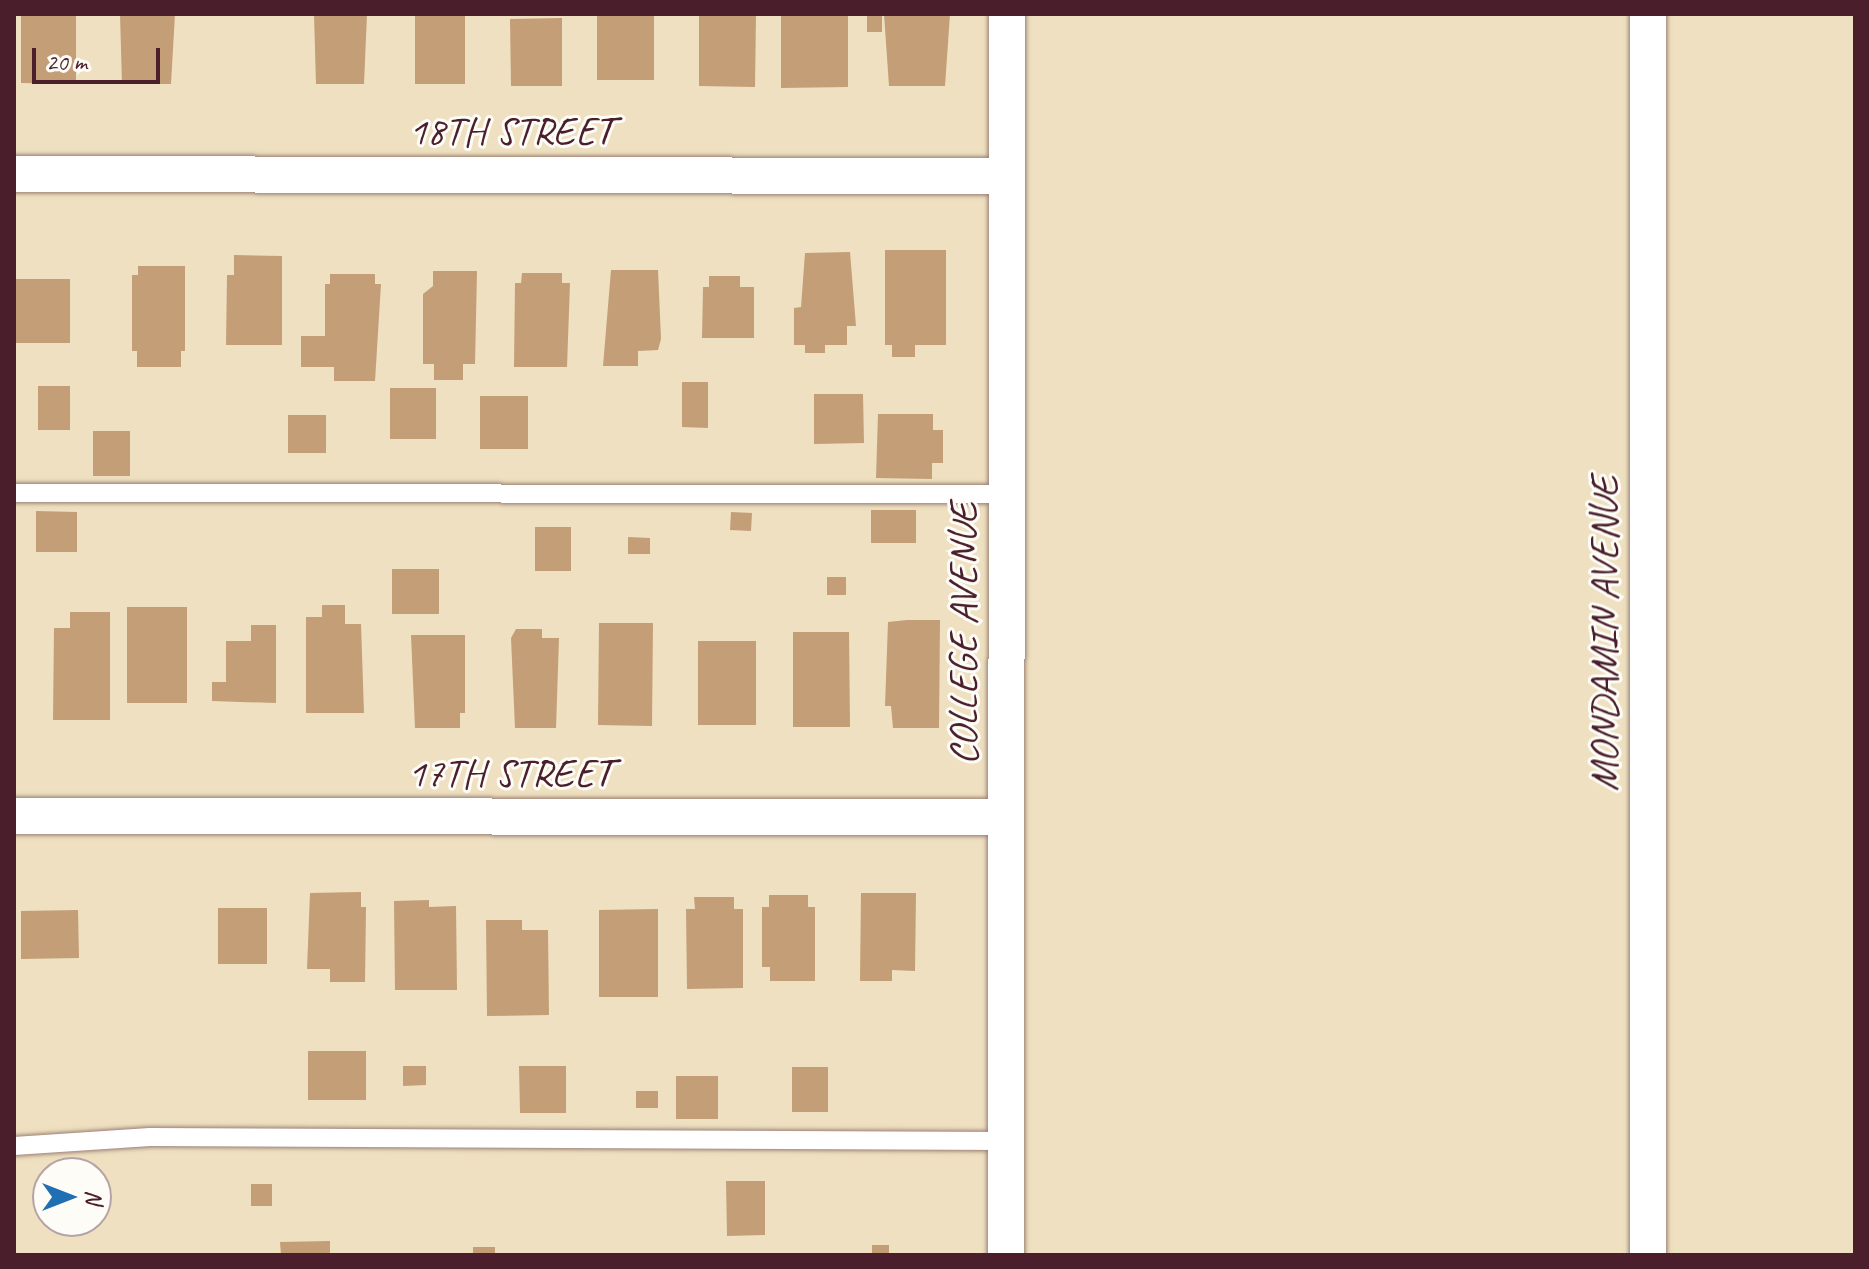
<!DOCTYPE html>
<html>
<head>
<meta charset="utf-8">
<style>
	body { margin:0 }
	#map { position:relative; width:1869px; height:1269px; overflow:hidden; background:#eee0c0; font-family:Caveat,sans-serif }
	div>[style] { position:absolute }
	.building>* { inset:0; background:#c39e76 }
	.roads { filter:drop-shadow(0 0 2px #9c8076) drop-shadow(0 0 2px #9c8076) }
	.service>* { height:18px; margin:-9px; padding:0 9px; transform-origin:9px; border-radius:9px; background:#fff }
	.minor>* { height:36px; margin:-18px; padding:0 18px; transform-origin:18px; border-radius:18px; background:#fff }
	span { translate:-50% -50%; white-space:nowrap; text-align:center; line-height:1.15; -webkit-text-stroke:6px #fdfcf7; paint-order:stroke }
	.street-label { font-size:40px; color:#4a1f2b }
	.frame { position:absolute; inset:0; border:16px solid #4a1f2b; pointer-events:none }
	.north { position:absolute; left:32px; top:1157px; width:80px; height:80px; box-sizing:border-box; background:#fdfcf7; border:2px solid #b5a4a5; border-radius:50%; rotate:90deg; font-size:22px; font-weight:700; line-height:32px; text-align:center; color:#4a1f2b }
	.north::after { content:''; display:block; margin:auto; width:28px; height:36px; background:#1f6fb2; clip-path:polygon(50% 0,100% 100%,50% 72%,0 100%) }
	.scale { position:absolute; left:32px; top:48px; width:128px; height:36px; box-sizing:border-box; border:4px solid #4a1f2b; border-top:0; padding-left:10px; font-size:24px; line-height:28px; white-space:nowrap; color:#4a1f2b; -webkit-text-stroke:6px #fdfcf7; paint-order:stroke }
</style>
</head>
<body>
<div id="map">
	<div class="building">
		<div style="clip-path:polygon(21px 14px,76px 14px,76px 84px,21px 83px)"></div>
		<div style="clip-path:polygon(120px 14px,175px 14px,171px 84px,122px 84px)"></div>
		<div style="clip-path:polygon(314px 14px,367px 14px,364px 84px,316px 84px)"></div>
		<div style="clip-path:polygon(415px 14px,465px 14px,465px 84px,415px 84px)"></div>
		<div style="clip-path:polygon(597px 14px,654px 14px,654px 80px,597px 80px)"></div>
		<div style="clip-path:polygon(699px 14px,756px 14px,755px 87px,699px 86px)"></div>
		<div style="clip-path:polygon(781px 14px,848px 14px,848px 87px,781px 88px)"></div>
		<div style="clip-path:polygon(867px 14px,882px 14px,882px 32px,867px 32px)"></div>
		<div style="clip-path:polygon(884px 14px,950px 14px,945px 86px,889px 86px)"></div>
		<div style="clip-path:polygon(562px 18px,562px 86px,511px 86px,510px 19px)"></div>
		<div style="clip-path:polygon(885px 250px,946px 250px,946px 345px,915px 345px,915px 357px,892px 357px,892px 345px,885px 345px)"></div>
		<div style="clip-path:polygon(850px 252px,856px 326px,847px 326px,847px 345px,825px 345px,825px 353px,805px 353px,805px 345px,794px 345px,794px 308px,801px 307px,805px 253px)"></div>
		<div style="clip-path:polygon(234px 255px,282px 256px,282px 345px,226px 345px,227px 275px,234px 275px)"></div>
		<div style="clip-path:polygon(138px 266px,185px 266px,185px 351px,181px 351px,181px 367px,137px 367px,137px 351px,132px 351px,132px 275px,138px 275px)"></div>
		<div style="clip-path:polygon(611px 270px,658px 270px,661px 339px,658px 350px,638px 351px,638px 366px,603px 366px)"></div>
		<div style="clip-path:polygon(433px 271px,477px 271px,475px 364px,463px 364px,463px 380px,434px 380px,434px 364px,423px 364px,423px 294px,433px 286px)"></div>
		<div style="clip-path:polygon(522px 273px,562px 273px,562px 283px,570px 283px,567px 367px,514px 367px,515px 283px,521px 283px)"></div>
		<div style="clip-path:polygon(330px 274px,375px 274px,375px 284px,381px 284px,375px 381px,334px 381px,334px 367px,301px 367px,301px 336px,325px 336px,325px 284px,330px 284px)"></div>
		<div style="clip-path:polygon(709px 276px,740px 276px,740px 287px,754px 287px,754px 338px,702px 338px,703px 287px,709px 287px)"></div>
		<div style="clip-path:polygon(15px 279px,70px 279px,70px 343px,14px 343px)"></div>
		<div style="clip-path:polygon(682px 382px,708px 382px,708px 428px,682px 427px)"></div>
		<div style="clip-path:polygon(38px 386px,70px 386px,70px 430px,38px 430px)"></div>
		<div style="clip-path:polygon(390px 388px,436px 388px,436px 439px,390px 439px)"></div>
		<div style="clip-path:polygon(814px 394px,863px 394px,864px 443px,814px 444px)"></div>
		<div style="clip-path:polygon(480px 396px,528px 396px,528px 449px,480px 449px)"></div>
		<div style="clip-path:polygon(878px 414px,933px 414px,933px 430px,943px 430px,943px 463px,932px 463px,932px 479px,876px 478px)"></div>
		<div style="clip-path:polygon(288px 415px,326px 415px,326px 453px,288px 453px)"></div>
		<div style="clip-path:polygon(93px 431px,130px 431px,130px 476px,93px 476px)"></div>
		<div style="clip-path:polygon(871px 510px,916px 510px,916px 543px,871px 543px)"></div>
		<div style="clip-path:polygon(36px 511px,77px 512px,77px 552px,36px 552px)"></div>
		<div style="clip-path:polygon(731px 512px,752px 513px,751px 531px,730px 530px)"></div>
		<div style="clip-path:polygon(535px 527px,571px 527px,571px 571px,535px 571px)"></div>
		<div style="clip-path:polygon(628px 537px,650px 538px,650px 554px,628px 554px)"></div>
		<div style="clip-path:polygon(392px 569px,439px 569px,439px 614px,392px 614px)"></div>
		<div style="clip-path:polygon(827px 577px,846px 577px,846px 595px,827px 595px)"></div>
		<div style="clip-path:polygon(322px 605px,345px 605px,345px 624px,361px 624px,364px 713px,306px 713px,306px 617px,322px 617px)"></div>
		<div style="clip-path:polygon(127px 607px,187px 607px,187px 703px,127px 703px)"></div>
		<div style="clip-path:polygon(70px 612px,110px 612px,110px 720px,53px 720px,54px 628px,70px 628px)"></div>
		<div style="clip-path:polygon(907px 620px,940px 620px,939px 728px,893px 728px,891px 706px,885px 706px,888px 622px)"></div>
		<div style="clip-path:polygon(599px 623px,653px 623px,652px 726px,598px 725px)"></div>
		<div style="clip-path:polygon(251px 625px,276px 625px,276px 703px,212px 701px,212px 682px,226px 682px,226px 641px,251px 641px)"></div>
		<div style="clip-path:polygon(516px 629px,542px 629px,542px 638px,559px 638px,556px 728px,515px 728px,511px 638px)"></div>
		<div style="clip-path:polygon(793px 632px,849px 632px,850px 727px,793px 727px)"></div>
		<div style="clip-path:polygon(411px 635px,465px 635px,465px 713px,460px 713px,460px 728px,415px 728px)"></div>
		<div style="clip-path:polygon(698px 641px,756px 641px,756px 725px,698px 725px)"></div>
		<div style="clip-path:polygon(361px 892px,361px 907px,366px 907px,365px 982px,330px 982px,330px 969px,307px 969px,310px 893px)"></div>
		<div style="clip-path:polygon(861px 893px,916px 893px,915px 971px,892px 970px,892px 981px,860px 981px)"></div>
		<div style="clip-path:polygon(769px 895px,808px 895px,808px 907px,815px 907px,815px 981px,770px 981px,770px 967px,762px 967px,762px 907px,769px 907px)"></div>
		<div style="clip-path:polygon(694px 897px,734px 897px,734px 909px,743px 909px,743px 988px,687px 989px,686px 909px,695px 909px)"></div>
		<div style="clip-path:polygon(429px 900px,429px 907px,456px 906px,457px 990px,395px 990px,394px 901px)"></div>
		<div style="clip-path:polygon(218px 908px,267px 908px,267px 964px,218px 964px)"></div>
		<div style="clip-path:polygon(658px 909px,658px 997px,599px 997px,599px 910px)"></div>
		<div style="clip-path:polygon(78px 910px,79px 958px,21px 959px,21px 911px)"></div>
		<div style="clip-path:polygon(486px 920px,522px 920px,522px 930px,548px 930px,549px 1015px,487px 1016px)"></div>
		<div style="clip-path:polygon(308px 1051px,366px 1051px,366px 1100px,308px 1100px)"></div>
		<div style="clip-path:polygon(403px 1066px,426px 1066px,426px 1085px,403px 1086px)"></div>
		<div style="clip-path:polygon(519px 1066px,566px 1066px,566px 1113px,520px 1113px)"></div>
		<div style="clip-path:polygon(792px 1067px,828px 1067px,828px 1112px,792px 1112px)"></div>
		<div style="clip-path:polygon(676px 1076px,718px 1076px,718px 1119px,676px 1119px)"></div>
		<div style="clip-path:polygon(636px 1091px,658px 1091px,658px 1108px,636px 1108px)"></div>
		<div style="clip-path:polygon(726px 1181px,765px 1181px,765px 1235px,727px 1236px)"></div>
		<div style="clip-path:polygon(251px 1184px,272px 1184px,272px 1206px,251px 1206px)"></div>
		<div style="clip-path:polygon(330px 1241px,330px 1255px,281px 1255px,280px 1242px)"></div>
		<div style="clip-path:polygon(872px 1245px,889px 1245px,889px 1255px,872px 1255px)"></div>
		<div style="clip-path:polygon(473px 1247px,495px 1247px,495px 1255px,473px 1255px)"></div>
	</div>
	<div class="roads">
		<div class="service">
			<div style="left:14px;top:493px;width:993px;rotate:0.06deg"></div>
			<div style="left:14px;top:1146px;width:136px;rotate:-3.8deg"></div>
			<div style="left:150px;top:1137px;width:856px;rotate:0.27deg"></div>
		</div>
		<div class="minor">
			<div style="left:1648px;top:14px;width:1241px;rotate:90deg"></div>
			<div style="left:14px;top:174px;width:993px;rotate:0.12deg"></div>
			<div style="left:14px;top:816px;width:992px;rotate:0.06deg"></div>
			<div style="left:1006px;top:1255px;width:1241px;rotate:-89.95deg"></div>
		</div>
	</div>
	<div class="street-label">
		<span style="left:511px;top:131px">18TH STREET</span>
		<span style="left:963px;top:634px;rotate:-90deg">COLLEGE AVENUE</span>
		<span style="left:1604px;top:634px;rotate:-90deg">MONDAMIN AVENUE</span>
		<span style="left:510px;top:773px">17TH STREET</span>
	</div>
	<div class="frame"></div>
	<div class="north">N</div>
	<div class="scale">20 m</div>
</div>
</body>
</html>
